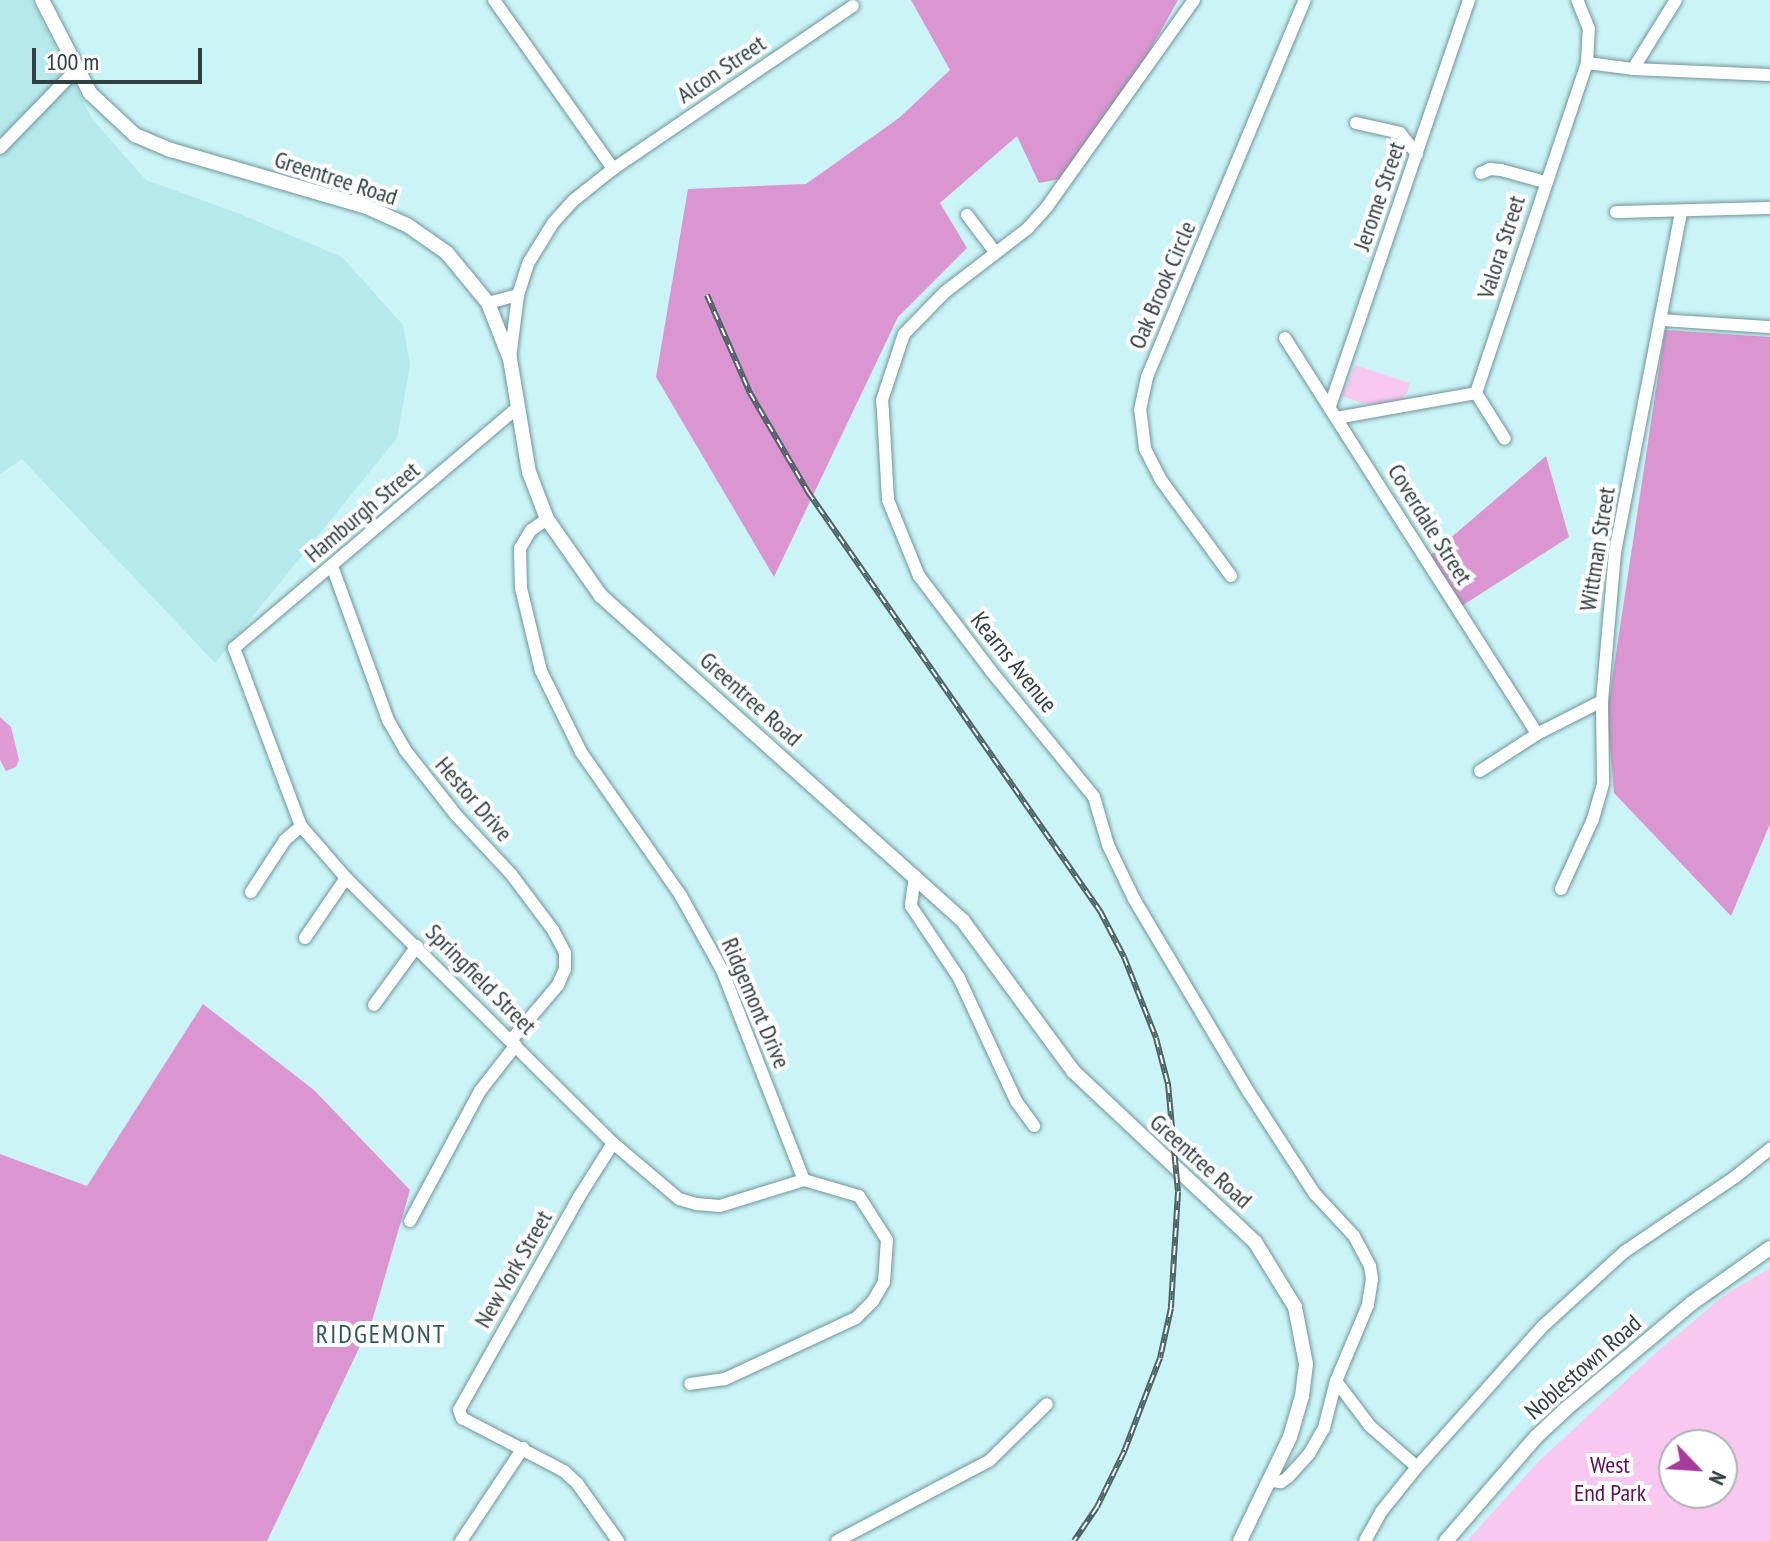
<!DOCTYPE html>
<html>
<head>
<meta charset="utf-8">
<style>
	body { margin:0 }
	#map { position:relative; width:1770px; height:1541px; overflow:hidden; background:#cbf4f7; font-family:"PT Sans Narrow",sans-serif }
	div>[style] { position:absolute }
	.built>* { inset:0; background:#b5e9ec }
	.green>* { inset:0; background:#f9c8f1 }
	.forest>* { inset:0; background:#db96d1 }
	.water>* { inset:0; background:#e09bd6 }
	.roads { filter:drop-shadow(0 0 2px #6f9698) drop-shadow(0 0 2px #6f9698) }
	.minor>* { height:12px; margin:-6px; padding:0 6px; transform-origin:6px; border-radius:6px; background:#fff }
	.major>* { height:14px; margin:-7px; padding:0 7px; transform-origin:7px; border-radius:7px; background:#fff }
	.rail>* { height:6px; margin-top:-3px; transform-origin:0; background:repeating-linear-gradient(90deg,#fff 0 9px,#4e6365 0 18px); box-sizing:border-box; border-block:2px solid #4e6365 }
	span { translate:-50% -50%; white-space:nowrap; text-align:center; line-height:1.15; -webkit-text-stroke:8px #fff; paint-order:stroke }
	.street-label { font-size:24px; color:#304041 }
	.park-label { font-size:24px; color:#5e0c58 }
	.neighbourhood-label { font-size:26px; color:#32575a; letter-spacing:2px }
	.north { position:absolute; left:1658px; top:1429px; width:80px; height:80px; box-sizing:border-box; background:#fff; border:2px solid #acb3b3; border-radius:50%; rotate:115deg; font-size:22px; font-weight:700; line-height:32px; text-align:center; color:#304041 }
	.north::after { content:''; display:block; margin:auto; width:28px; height:36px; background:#a73c9d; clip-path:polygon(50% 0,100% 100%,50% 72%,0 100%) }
	.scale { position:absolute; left:32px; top:48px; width:170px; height:36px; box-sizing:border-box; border:4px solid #304041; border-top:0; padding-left:10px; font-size:24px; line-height:28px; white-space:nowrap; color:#304041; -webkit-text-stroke:6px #fff; paint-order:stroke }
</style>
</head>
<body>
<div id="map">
	<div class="built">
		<div style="clip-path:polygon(0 0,31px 0,92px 119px,146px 180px,235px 212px,342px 257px,403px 325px,410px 365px,397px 438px,215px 663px,22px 459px,0 474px)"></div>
	</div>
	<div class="green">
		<div style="clip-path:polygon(1355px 365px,1410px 383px,1407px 393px,1399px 402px,1388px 405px,1368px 405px,1342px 396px)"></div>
		<div style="clip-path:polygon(evenodd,1770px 1268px,1770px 1541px,1467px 1541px,1538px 1462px,1659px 1350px,1726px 1294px,1770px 1268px,1674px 1445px,1722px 1445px,1722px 1493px,1674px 1493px,1674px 1445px)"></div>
	</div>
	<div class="forest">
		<div style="clip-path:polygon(911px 0,1178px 0,1145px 59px,1060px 179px,1039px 183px,1017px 136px,940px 203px,967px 248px,898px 317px,774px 577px,656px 377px,688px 189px,806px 184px,899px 118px,950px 70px)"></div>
		<div style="clip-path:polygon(1665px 330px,1770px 337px,1770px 824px,1731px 916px,1614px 793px,1607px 713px)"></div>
		<div style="clip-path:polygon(1546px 456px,1569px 537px,1457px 609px,1426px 559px)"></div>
		<div style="clip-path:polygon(203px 1004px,314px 1090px,410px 1190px,372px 1321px,267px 1541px,0 1541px,0 1154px,87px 1186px)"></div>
	</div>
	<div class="water">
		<div style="clip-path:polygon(0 717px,11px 727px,19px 760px,16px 767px,6px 771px,0 760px)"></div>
	</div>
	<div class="roads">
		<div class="minor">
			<div style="left:494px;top:0;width:207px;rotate:54.8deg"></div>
			<div style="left:1194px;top:0;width:254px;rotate:125.4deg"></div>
			<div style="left:1047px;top:207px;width:30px;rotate:132deg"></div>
			<div style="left:1027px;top:229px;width:103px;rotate:142.5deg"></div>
			<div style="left:945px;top:292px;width:59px;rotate:134.3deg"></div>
			<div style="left:904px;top:334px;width:70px;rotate:108.4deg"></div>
			<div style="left:882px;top:400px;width:11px;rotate:85deg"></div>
			<div style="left:883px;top:411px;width:89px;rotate:86.8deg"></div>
			<div style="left:888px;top:500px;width:82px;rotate:67.8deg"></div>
			<div style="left:919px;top:576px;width:119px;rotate:52.8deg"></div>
			<div style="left:991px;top:671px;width:163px;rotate:50.7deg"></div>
			<div style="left:1094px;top:797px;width:50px;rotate:73.7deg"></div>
			<div style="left:1108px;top:845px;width:60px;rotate:64.3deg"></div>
			<div style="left:1134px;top:899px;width:223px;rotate:59.3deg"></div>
			<div style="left:1248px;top:1091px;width:123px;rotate:57deg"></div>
			<div style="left:1315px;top:1194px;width:57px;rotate:47.1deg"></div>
			<div style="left:1354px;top:1236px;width:34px;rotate:62deg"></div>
			<div style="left:1370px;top:1266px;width:13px;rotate:81deg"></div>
			<div style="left:1372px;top:1279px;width:26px;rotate:99deg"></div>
			<div style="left:1368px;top:1305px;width:82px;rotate:112.8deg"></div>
			<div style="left:1336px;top:1381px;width:49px;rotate:104.3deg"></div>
			<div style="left:1324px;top:1428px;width:30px;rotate:120deg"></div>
			<div style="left:1309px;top:1454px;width:31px;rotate:132deg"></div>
			<div style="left:1288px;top:1477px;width:9px;rotate:144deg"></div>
			<div style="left:1281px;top:1482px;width:10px;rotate:-174deg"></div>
			<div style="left:1587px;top:63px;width:46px;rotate:7.4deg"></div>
			<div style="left:1633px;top:69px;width:137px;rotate:2.5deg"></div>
			<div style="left:1633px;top:69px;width:81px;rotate:-58.1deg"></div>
			<div style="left:1356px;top:123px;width:45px;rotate:12.8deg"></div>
			<div style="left:1400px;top:133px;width:27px;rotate:51deg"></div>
			<div style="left:0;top:148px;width:107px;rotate:-45.8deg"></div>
			<div style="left:1481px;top:173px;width:10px;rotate:-24deg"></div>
			<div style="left:1490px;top:169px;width:11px;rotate:5deg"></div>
			<div style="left:1501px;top:170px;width:46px;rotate:15.3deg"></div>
			<div style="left:1616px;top:212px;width:154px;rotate:-1.5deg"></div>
			<div style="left:967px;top:215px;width:46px;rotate:52.9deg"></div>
			<div style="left:488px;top:303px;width:31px;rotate:-15deg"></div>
			<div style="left:518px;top:295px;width:35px;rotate:-72deg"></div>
			<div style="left:529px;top:262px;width:46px;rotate:-58.4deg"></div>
			<div style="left:553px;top:223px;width:31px;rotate:-48deg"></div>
			<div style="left:574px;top:200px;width:50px;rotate:-38.5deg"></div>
			<div style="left:613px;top:169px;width:290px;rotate:-34.2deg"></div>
			<div style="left:1661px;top:320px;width:109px;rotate:3.7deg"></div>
			<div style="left:1285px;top:338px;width:469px;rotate:57.5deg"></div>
			<div style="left:510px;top:359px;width:64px;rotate:-82.9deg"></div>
			<div style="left:1476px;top:393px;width:348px;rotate:-71.4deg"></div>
			<div style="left:1587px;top:63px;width:34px;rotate:-87deg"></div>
			<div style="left:1589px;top:29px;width:31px;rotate:-112deg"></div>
			<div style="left:1476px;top:393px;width:54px;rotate:57.8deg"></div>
			<div style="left:1330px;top:406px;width:429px;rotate:-71.1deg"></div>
			<div style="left:517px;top:408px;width:371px;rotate:139.7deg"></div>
			<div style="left:234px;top:648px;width:190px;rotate:69.4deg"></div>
			<div style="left:301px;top:826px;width:69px;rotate:49.1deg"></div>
			<div style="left:346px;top:878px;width:376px;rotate:44.8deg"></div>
			<div style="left:613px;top:1143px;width:87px;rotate:40.3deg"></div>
			<div style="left:679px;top:1199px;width:18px;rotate:16deg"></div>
			<div style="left:696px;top:1204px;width:24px;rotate:5deg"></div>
			<div style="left:720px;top:1206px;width:88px;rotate:-17.2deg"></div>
			<div style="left:1336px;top:418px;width:142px;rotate:-10.1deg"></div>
			<div style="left:547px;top:519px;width:19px;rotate:145deg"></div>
			<div style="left:531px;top:530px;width:21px;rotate:121deg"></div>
			<div style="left:520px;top:548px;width:40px;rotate:88.6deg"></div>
			<div style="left:521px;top:588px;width:85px;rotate:76.5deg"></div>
			<div style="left:541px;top:671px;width:90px;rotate:63.7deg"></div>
			<div style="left:581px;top:752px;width:175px;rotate:55.2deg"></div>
			<div style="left:681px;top:896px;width:85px;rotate:61deg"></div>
			<div style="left:722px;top:970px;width:225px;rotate:68.7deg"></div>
			<div style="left:804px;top:1180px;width:57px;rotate:16.2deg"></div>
			<div style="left:859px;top:1196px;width:52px;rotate:57.5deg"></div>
			<div style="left:887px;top:1240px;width:42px;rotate:94.1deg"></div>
			<div style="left:884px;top:1282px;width:22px;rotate:120deg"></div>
			<div style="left:873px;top:1301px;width:24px;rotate:135deg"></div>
			<div style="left:856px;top:1318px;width:145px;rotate:155deg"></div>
			<div style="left:725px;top:1379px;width:35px;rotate:172deg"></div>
			<div style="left:332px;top:566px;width:164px;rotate:70deg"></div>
			<div style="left:388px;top:720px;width:34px;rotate:60deg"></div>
			<div style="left:405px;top:750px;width:83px;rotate:51.9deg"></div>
			<div style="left:456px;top:815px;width:81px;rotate:47deg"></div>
			<div style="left:511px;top:874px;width:70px;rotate:53.1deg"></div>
			<div style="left:553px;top:930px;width:26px;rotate:62deg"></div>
			<div style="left:565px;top:953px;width:16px;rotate:90deg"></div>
			<div style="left:565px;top:969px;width:17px;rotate:114deg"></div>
			<div style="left:558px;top:985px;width:71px;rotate:130.4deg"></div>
			<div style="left:1231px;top:576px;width:119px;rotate:-126.1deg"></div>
			<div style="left:1161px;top:480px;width:36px;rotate:-117deg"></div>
			<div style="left:1145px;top:448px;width:38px;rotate:-97deg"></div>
			<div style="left:1140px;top:410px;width:34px;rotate:-78deg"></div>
			<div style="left:1147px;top:377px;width:409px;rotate:-67.3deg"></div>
			<div style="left:1480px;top:771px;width:68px;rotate:-33deg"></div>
			<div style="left:1537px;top:734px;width:73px;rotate:-26.9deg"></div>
			<div style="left:915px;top:876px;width:30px;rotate:98deg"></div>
			<div style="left:911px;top:906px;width:87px;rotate:56.3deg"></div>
			<div style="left:959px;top:978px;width:136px;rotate:65.1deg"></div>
			<div style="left:1016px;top:1101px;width:31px;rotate:54deg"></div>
			<div style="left:1561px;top:889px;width:77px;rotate:-65.4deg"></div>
			<div style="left:1593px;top:819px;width:37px;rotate:-74deg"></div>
			<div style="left:1603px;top:783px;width:82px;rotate:-90.7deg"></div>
			<div style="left:1602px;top:701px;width:150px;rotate:-85deg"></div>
			<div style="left:1615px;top:552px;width:347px;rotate:-79deg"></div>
			<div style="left:251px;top:892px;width:62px;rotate:-56.8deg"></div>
			<div style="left:285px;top:840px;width:21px;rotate:-41deg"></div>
			<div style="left:305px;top:938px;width:73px;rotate:-55.7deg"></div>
			<div style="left:374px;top:1005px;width:73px;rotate:-53.9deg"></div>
			<div style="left:613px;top:1143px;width:64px;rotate:122.2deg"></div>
			<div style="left:579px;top:1197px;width:244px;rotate:119.4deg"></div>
			<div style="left:459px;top:1410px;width:9px;rotate:69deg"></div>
			<div style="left:462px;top:1418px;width:115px;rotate:27.5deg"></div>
			<div style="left:564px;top:1471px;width:18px;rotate:43deg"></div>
			<div style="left:577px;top:1483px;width:71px;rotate:54.7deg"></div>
			<div style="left:410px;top:1221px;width:148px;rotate:-61.7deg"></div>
			<div style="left:480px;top:1091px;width:58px;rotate:-52deg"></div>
			<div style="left:1336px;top:1381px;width:56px;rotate:52.9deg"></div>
			<div style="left:1370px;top:1426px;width:62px;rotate:41.1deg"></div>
			<div style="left:461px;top:1541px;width:112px;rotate:-56.3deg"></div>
			<div style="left:837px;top:1541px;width:172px;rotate:-27.8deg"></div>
			<div style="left:989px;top:1461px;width:81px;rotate:-44.5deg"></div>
			<div style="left:1365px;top:1541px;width:33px;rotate:-61deg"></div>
			<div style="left:1381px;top:1512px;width:58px;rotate:-51.3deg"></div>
			<div style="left:1417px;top:1467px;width:189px;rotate:-48.2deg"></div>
			<div style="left:1543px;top:1326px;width:110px;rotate:-42.4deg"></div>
			<div style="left:1624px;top:1252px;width:134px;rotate:-34deg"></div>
			<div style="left:1735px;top:1177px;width:45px;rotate:-38.7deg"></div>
		</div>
		<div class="major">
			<div style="left:42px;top:0;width:105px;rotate:62.7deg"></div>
			<div style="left:90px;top:93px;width:62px;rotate:43deg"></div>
			<div style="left:135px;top:135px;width:39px;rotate:23deg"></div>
			<div style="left:171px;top:150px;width:204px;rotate:16.2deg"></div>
			<div style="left:367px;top:207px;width:44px;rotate:24.2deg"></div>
			<div style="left:407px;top:225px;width:49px;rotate:35deg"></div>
			<div style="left:447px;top:253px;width:65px;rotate:50.6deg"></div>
			<div style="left:488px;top:303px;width:60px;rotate:68.6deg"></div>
			<div style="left:510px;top:359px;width:115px;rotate:80.5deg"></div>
			<div style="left:529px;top:472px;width:50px;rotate:69deg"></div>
			<div style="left:547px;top:519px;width:94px;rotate:55deg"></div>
			<div style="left:601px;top:596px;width:486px;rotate:41.9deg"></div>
			<div style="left:963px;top:921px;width:187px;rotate:53.7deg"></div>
			<div style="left:1074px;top:1072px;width:248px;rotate:43.2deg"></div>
			<div style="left:1255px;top:1242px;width:76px;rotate:58.4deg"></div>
			<div style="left:1295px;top:1307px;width:58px;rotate:79.1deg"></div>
			<div style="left:1306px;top:1364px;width:32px;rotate:97deg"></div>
			<div style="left:1302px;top:1396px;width:43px;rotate:106.3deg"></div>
			<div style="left:1290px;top:1437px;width:115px;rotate:115.7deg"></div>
			<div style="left:1446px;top:1541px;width:138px;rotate:-49.1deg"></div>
			<div style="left:1536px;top:1437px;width:42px;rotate:-43.1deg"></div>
			<div style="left:1567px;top:1408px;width:163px;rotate:-40deg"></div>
			<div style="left:1692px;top:1303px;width:95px;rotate:-35.2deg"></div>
		</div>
	</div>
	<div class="rail">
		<div style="left:707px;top:295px;width:107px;rotate:66.3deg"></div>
		<div style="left:750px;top:393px;width:115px;rotate:59.6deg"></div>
		<div style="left:808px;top:492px;width:511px;rotate:55.13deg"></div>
		<div style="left:1100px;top:911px;width:52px;rotate:62.4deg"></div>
		<div style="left:1124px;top:957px;width:87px;rotate:68.4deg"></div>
		<div style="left:1156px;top:1038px;width:48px;rotate:75.4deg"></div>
		<div style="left:1168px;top:1084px;width:108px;rotate:84.7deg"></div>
		<div style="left:1178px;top:1192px;width:116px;rotate:93.5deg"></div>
		<div style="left:1171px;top:1308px;width:51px;rotate:102.4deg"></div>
		<div style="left:1160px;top:1358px;width:101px;rotate:111deg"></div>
		<div style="left:1124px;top:1452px;width:61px;rotate:116.1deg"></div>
		<div style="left:1097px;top:1507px;width:41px;rotate:124.1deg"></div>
	</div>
	<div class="street-label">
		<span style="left:721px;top:69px;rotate:-34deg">Alcon Street</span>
		<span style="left:336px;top:178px;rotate:18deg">Greentree Road</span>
		<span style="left:1379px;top:196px;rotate:-71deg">Jerome Street</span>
		<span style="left:1501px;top:247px;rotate:-72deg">Valora Street</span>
		<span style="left:1162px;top:285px;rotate:-67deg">Oak Brook Circle</span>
		<span style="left:362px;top:512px;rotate:-40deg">Hamburgh Street</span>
		<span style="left:1430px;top:524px;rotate:58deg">Coverdale Street</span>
		<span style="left:1597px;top:549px;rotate:-81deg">Wittman Street</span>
		<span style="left:1014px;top:662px;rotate:51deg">Kearns Avenue</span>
		<span style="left:751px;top:699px;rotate:42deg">Greentree Road</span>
		<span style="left:474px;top:799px;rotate:49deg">Hestor Drive</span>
		<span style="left:481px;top:979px;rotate:45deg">Springfield Street</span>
		<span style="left:756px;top:1003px;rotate:67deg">Ridgemont Drive</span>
		<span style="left:1201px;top:1161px;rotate:42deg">Greentree Road</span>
		<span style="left:513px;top:1269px;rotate:-60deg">New York Street</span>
		<span style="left:1583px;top:1367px;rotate:-41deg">Noblestown Road</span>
	</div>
	<div class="park-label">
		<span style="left:1610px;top:1479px">West<br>End Park</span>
	</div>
	<div class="neighbourhood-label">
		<span style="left:381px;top:1334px">RIDGEMONT</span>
	</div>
	<div class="north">N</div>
	<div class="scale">100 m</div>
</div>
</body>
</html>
